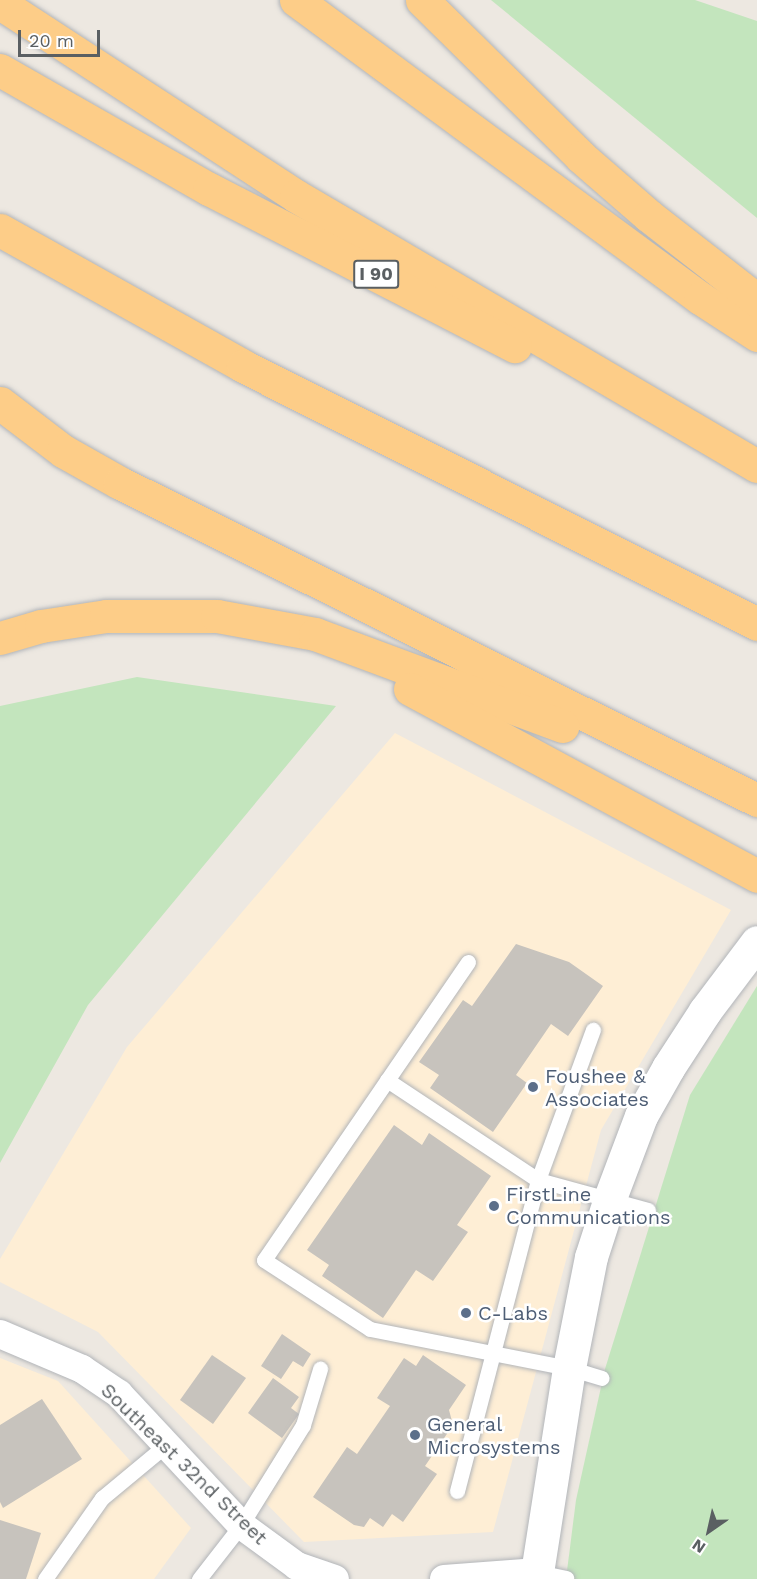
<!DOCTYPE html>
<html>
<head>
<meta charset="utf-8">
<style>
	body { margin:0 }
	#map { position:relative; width:757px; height:1579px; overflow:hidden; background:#ede8e1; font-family:"Work Sans",sans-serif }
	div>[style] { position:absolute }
	.commercial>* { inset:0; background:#feeed5 }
	.green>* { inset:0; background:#c3e5bd }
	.building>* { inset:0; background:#c7c3bd }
	.roads { filter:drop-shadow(0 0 2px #b2b5b9) drop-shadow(0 0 2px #b2b5b9) }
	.lane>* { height:15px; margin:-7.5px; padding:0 7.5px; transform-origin:7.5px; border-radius:7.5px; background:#fff }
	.street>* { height:28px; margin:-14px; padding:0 14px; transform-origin:14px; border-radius:14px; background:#fff }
	.secondary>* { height:33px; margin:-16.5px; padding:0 16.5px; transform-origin:16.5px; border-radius:16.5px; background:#fff }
	.highway>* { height:33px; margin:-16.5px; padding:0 16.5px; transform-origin:16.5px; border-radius:16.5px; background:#fdcd88 }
	.dots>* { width:16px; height:16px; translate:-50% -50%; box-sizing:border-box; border:3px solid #fff; border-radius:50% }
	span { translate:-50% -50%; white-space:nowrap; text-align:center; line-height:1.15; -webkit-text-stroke:5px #fff; paint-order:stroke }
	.shield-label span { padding:2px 4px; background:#fff; border:2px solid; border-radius:4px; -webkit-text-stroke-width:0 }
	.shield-label { font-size:18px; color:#5a5f62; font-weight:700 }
	.service-label { font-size:20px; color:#4e5e75 }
	.left { translate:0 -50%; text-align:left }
	.street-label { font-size:20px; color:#5a5f62 }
	.north { position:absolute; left:679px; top:1501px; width:60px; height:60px; -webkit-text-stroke:4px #fff; paint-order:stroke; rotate:214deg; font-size:16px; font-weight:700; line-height:24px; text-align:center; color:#5a5f62 }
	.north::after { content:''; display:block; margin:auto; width:21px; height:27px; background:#5a5f62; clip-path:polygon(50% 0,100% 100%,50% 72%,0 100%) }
	.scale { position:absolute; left:18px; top:30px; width:82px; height:27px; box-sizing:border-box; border:3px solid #5a5f62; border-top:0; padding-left:8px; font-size:18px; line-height:21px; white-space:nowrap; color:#5a5f62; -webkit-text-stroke:4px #fff; paint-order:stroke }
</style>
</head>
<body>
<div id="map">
	<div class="commercial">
		<div style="clip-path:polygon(395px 733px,731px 910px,601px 1130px,493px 1532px,304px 1542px,98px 1332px,0 1282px,0 1259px,127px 1047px)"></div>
		<div style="clip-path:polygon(0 1358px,58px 1381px,191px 1528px,154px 1579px,0 1579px)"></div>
	</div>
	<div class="green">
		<div style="clip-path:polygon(491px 0,695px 0,757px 21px,757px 218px)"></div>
		<div style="clip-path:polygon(137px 677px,336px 706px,88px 1005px,0 1163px,0 706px)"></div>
		<div style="clip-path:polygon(757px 986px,757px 1579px,566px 1579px,576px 1500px,605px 1369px,690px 1095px)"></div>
	</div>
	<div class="building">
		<div style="clip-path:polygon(516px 944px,569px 962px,603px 986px,568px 1036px,551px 1024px,516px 1075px,527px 1083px,493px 1132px,430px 1088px,439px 1075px,419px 1062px,463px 1000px,472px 1006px)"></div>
		<div style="clip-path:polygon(394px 1125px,422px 1145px,429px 1133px,491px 1176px,457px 1225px,468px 1232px,433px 1281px,416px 1270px,383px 1318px,322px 1276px,329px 1265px,307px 1250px)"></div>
		<div style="clip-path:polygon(282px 1334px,311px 1354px,303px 1367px,293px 1361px,281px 1379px,261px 1366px)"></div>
		<div style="clip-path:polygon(212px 1355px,246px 1378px,213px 1424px,180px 1400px)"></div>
		<div style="clip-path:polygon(423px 1355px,466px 1385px,449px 1410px,453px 1425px,425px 1466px,437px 1474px,403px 1522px,392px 1514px,383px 1527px,370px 1518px,364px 1527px,354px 1525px,313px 1497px,347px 1447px,357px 1454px,390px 1406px,377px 1398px,404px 1358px,416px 1366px)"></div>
		<div style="clip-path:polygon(273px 1378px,299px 1397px,291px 1408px,299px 1414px,282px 1438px,248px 1413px)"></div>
		<div style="clip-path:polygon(42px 1399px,82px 1459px,3px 1508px,0 1502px,0 1425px)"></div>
		<div style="clip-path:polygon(0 1520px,41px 1533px,26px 1579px,0 1579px)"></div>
	</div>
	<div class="roads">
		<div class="lane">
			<div style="left:468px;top:962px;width:361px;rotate:124.4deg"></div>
			<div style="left:264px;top:1260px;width:126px;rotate:33.1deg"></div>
			<div style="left:370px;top:1329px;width:203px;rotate:11.1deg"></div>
			<div style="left:569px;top:1368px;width:34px;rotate:17deg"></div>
			<div style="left:387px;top:1080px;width:181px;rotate:33.5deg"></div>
			<div style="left:538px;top:1180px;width:114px;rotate:15.3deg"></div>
			<div style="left:457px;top:1491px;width:321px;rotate:-75.4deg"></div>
			<div style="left:538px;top:1180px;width:160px;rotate:-69.9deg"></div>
			<div style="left:538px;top:1572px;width:29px;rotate:12deg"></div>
			<div style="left:45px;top:1579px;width:99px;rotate:-54.9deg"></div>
			<div style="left:102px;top:1498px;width:85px;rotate:-39.7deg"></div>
			<div style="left:199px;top:1579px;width:68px;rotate:-52.1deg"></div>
			<div style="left:241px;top:1525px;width:118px;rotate:-58.2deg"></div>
			<div style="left:303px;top:1425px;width:59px;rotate:-73.1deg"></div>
		</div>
		<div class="street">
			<div style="left:0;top:1334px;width:89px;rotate:23.1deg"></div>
			<div style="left:82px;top:1369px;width:45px;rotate:34deg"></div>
			<div style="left:119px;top:1394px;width:179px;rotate:47deg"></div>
			<div style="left:241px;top:1525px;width:69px;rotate:36.2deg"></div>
			<div style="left:297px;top:1566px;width:40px;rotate:18.9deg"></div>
			<div style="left:444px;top:1579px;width:94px;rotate:-4.3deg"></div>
		</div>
		<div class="secondary">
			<div style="left:536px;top:1579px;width:214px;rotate:-81.1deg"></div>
			<div style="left:569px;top:1368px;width:113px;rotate:-78.8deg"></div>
			<div style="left:591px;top:1257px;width:62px;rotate:-72.1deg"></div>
			<div style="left:610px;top:1198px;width:88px;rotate:-69.3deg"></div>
			<div style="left:641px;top:1116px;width:55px;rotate:-60.6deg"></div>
			<div style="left:668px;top:1068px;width:68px;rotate:-57deg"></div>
			<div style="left:705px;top:1011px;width:86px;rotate:-53deg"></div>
		</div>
		<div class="highway">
			<div style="left:296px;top:0;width:502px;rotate:36.41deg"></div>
			<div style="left:700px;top:298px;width:68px;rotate:33deg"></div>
			<div style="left:422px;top:0;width:223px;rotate:44.6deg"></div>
			<div style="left:581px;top:157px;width:90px;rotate:40.9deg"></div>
			<div style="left:649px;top:216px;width:137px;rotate:37.9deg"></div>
			<div style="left:0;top:3px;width:353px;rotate:33.1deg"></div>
			<div style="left:296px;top:196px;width:534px;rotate:30.36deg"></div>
			<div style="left:0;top:70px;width:241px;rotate:29.7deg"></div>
			<div style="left:209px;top:189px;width:344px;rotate:27.2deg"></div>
			<div style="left:0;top:230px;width:278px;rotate:29.2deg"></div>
			<div style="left:243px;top:366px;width:575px;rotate:26.65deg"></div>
			<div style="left:0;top:403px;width:79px;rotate:37.3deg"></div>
			<div style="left:63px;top:451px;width:65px;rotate:29.3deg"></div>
			<div style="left:120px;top:483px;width:712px;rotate:26.46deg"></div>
			<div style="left:0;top:638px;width:43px;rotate:-16.3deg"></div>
			<div style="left:41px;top:626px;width:66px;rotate:-8.7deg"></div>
			<div style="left:106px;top:616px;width:111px"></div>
			<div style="left:217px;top:616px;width:100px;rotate:10.4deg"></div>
			<div style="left:315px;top:634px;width:264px;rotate:20.4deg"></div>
			<div style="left:410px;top:689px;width:394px;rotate:28.3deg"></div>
		</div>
	</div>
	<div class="dots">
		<div style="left:533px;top:1087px;background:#5c6f8a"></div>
		<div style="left:494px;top:1206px;background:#5c6f8a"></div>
		<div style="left:466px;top:1313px;background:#5c6f8a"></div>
		<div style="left:415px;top:1435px;background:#5c6f8a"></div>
	</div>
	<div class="shield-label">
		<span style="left:376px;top:274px">I 90</span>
	</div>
	<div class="service-label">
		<span class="left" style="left:545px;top:1088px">Foushee &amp;<br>Associates</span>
		<span class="left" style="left:506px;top:1206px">FirstLine<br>Communications</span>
		<span class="left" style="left:478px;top:1313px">C-Labs</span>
		<span class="left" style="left:427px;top:1436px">General<br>Microsystems</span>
	</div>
	<div class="street-label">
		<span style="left:184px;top:1464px;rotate:44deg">Southeast 32nd Street</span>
	</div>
	<div class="north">N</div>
	<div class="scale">20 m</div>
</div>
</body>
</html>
